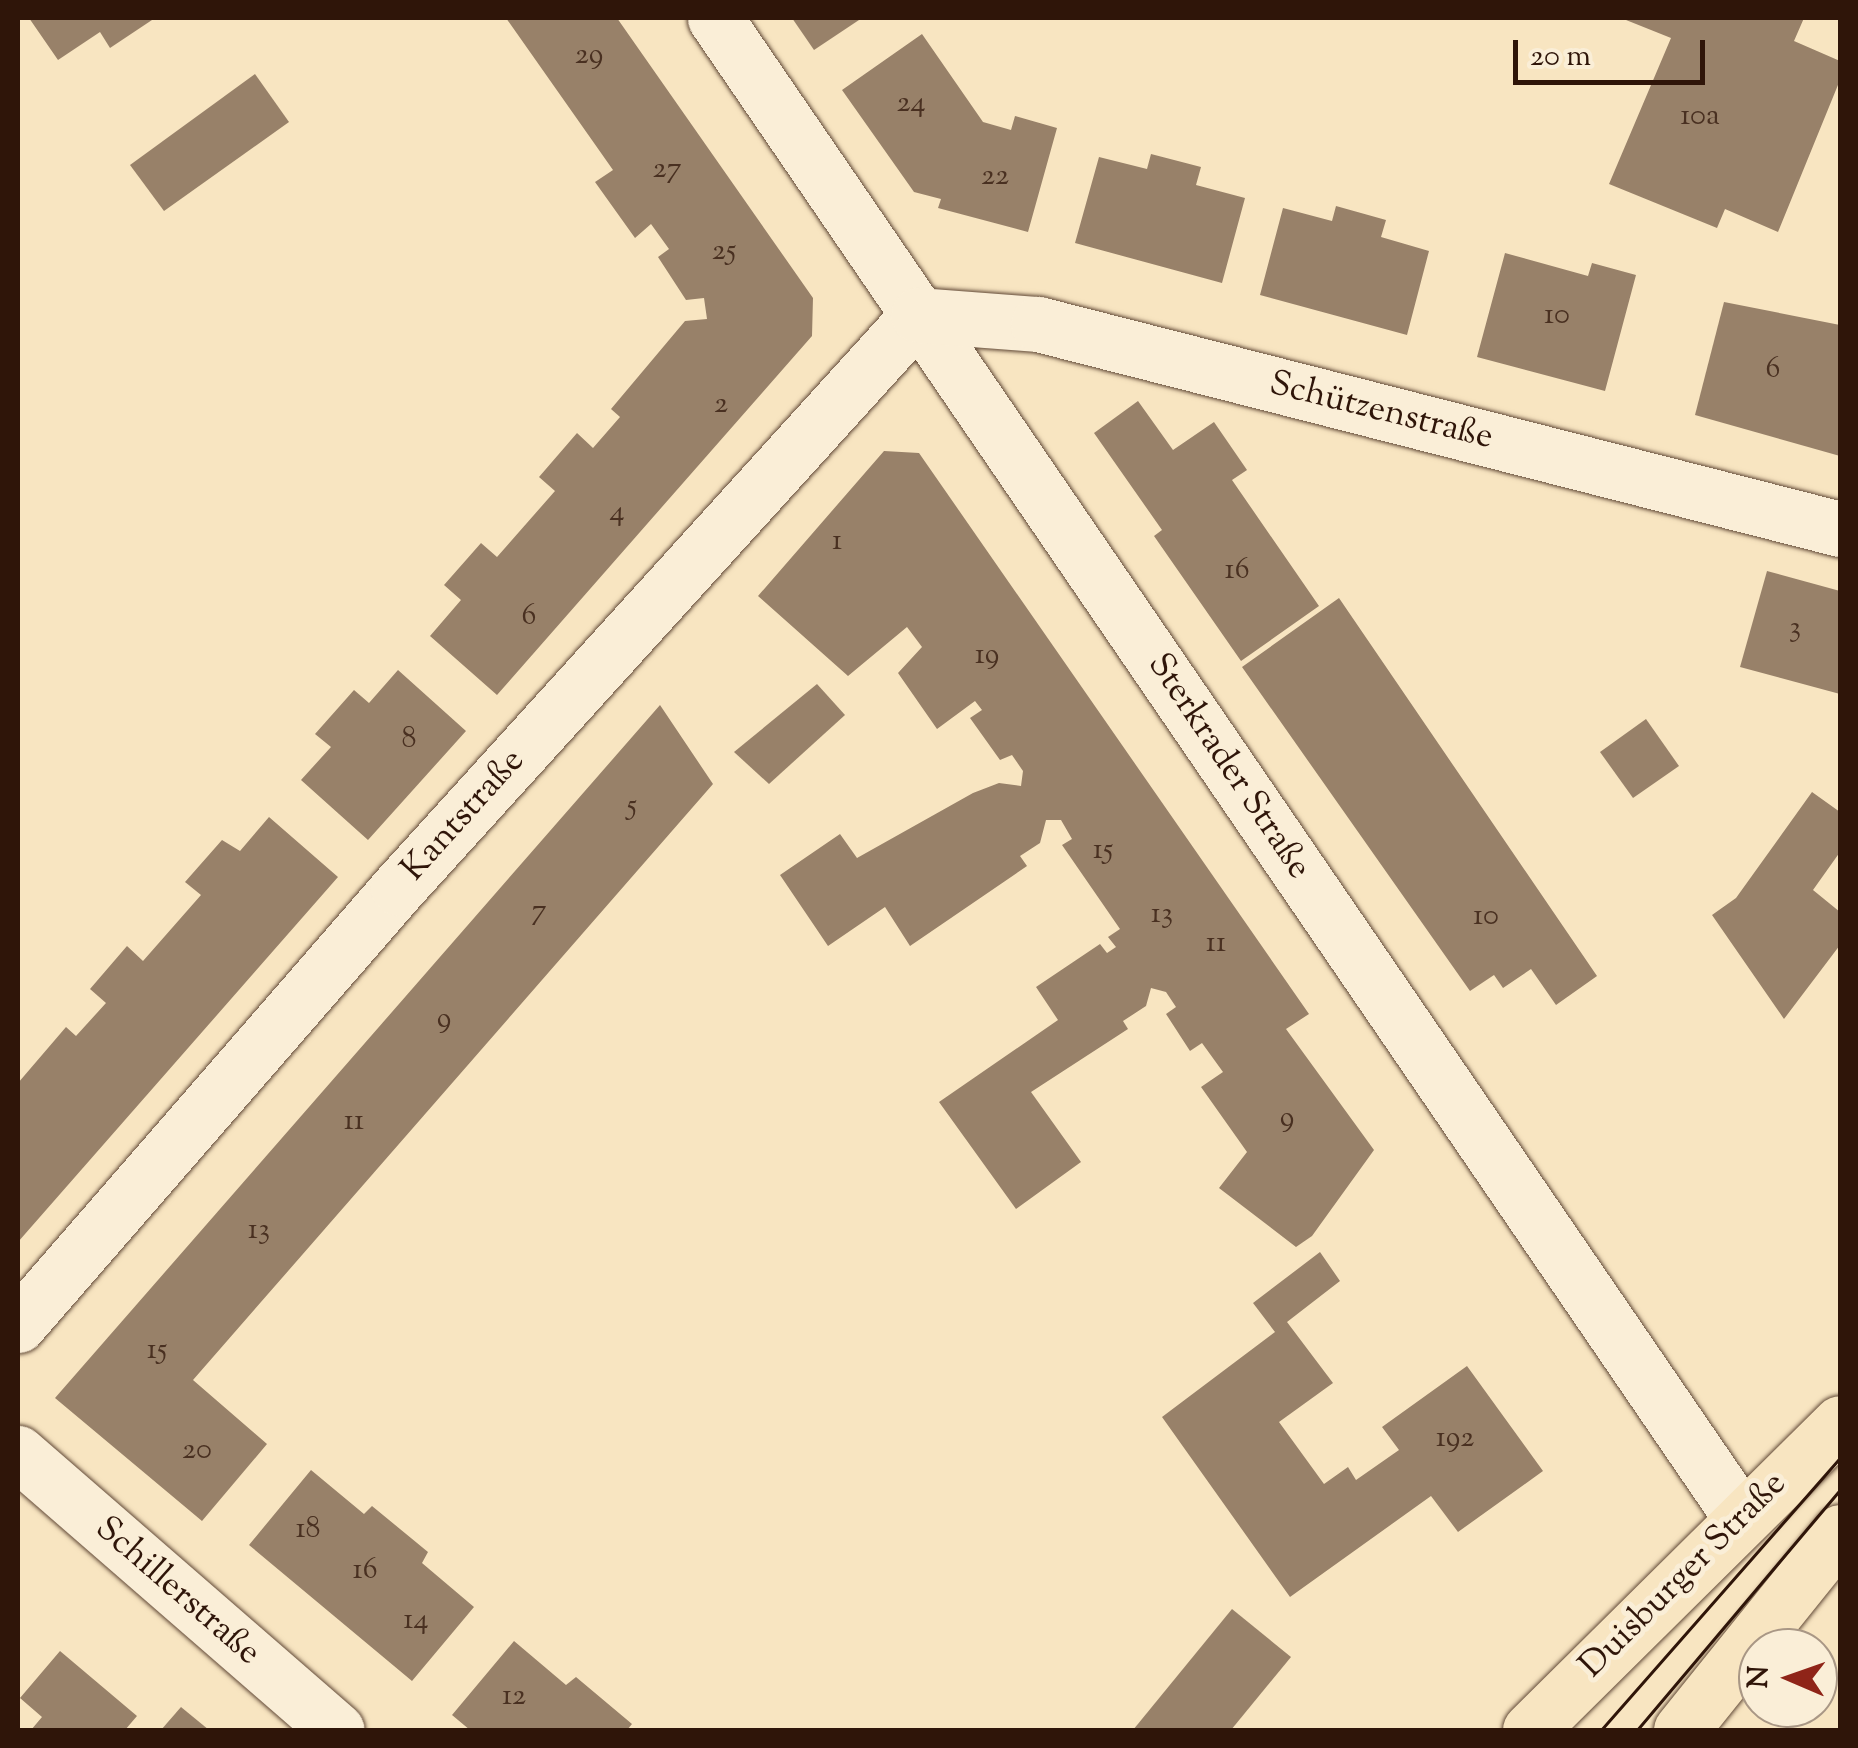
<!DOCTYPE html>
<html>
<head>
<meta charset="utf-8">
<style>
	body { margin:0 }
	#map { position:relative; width:1858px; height:1748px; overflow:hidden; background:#f8e5c1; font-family:"Sorts Mill Goudy",serif }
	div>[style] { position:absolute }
	.building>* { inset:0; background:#988169 }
	.roads { filter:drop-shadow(0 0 2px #614937) drop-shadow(0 0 2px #614937) }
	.minor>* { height:55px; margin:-27.5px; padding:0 27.5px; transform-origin:27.5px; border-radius:27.5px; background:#faeed7 }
	.major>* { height:55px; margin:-27.5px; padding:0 27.5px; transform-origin:27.5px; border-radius:27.5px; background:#f8e5c1 }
	.tram>* { height:2.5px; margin:-1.25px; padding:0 1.25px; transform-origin:1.25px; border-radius:1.25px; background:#2f1509 }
	span { translate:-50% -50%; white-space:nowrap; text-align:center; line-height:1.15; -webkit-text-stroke:10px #faeed7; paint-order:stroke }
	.number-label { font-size:30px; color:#493021 }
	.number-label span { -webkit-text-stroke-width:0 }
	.street-label { font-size:35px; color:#2f1509 }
	.frame { position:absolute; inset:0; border:20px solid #2f1509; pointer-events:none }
	.north { position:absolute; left:1738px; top:1628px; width:100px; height:100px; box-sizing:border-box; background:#faeed7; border:2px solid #a99785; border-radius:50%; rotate:272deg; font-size:28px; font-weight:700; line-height:40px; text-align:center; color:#2f1509 }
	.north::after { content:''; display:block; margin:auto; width:35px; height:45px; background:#8f2418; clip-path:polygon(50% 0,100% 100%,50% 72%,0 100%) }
	.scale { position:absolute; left:1513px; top:40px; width:192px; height:45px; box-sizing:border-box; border:5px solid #2f1509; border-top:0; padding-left:12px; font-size:30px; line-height:35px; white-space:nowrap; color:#2f1509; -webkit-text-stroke:8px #faeed7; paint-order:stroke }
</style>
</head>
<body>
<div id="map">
	<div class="building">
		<div style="clip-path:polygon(29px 18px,155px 18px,110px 48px,100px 32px,58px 60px)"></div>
		<div style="clip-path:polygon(506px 18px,617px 18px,813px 298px,812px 336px,497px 695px,430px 636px,461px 600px,444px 585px,481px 543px,497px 557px,555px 491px,539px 477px,577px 433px,593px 448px,620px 417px,611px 409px,685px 321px,707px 319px,704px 298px,686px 300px,658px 257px,669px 249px,651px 224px,635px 238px,595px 182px,613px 170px)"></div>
		<div style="clip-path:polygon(792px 18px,862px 18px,814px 50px)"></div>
		<div style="clip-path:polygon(1621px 18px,1804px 18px,1794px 41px,1840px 61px,1840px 80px,1778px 232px,1725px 209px,1717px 228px,1609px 184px,1671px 38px)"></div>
		<div style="clip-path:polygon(922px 34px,983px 122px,1011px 130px,1015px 116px,1057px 128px,1028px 232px,938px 208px,941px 199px,914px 192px,842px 90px)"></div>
		<div style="clip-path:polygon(255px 74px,289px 122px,164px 211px,130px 165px)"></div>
		<div style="clip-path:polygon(1151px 154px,1201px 167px,1196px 185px,1245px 198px,1222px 283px,1075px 243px,1099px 157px,1147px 169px)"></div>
		<div style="clip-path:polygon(1336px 206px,1386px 220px,1381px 237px,1429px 251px,1407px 335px,1260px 295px,1283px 208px,1332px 221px)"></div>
		<div style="clip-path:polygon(1505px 253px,1588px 276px,1592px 263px,1636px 275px,1605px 391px,1477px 357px)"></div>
		<div style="clip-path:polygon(1724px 302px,1840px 325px,1840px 456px,1695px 415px)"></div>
		<div style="clip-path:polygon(1138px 401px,1173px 450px,1214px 422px,1247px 470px,1232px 480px,1319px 606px,1241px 661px,1154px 536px,1162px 530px,1094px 433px)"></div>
		<div style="clip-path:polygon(884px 451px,919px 453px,1309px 1014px,1286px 1029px,1374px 1150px,1312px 1236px,1296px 1247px,1219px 1188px,1247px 1152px,1201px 1087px,1223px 1072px,1202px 1043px,1190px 1051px,1166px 1014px,1176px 1007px,1166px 992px,1151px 988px,1146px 1006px,1123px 1021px,1128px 1029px,1031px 1092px,1081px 1162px,1016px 1209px,939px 1102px,1058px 1020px,1036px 987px,1100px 944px,1107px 953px,1116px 947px,1108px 937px,1120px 929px,1062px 845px,1072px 839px,1061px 820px,1046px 820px,1040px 843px,1020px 856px,1027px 866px,910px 946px,885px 907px,828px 946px,780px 875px,840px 834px,857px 858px,973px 793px,999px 783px,1021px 786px,1023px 771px,1012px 755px,1000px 760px,970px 718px,982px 710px,975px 701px,937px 729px,898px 673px,922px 647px,907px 627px,848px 676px,758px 596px)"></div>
		<div style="clip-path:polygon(1767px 571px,1840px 591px,1840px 694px,1740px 667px)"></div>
		<div style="clip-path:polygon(1339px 598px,1597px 976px,1556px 1005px,1531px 969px,1503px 988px,1494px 975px,1470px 991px,1242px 667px)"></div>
		<div style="clip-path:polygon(398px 670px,466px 731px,368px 840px,301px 780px,331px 747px,315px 734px,354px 690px,369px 703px)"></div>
		<div style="clip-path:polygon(817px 684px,845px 715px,769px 784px,734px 752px)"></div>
		<div style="clip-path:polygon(660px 705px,713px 784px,193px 1380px,267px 1444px,202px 1521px,55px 1398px)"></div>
		<div style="clip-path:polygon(1646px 719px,1679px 766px,1633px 798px,1600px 752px)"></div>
		<div style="clip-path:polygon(1812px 792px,1840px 812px,1840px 852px,1813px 890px,1840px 912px,1840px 945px,1784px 1019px,1712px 915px,1736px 898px)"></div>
		<div style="clip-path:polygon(269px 817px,338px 877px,18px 1242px,18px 1083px,66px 1027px,76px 1036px,106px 1003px,90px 989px,127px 946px,143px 961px,201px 895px,185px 882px,222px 840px,240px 851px)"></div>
		<div style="clip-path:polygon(1320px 1252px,1340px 1281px,1287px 1322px,1333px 1383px,1279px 1422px,1324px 1484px,1348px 1467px,1356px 1480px,1399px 1450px,1382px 1427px,1467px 1366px,1543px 1471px,1458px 1532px,1431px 1496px,1290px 1597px,1162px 1417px,1275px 1332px,1253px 1303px)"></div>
		<div style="clip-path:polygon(311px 1470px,364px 1514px,372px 1506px,428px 1552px,422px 1563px,474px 1607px,412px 1681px,249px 1545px)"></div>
		<div style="clip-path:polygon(1232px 1609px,1291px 1657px,1231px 1730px,1133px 1730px)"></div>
		<div style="clip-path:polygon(514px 1641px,566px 1685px,576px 1677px,632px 1724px,627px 1730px,470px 1730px,452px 1715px)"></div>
		<div style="clip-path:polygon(60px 1651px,137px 1716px,125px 1730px,31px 1730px,42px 1717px,20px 1698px)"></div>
		<div style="clip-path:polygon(181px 1707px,209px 1730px,161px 1730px)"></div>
	</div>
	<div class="roads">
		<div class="minor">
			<div style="left:715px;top:18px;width:1815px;rotate:55.62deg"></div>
			<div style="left:18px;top:1325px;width:579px;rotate:-48.99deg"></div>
			<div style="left:398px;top:888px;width:774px;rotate:-47.78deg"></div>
			<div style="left:918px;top:315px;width:120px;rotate:4.3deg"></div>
			<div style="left:1038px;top:324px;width:828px;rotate:14.34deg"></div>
			<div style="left:18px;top:1453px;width:422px;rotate:41deg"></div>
		</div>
		<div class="major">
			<div style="left:1530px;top:1730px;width:436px;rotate:-44.7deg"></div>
			<div style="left:1681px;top:1730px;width:254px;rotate:-51.2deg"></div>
		</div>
	</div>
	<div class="tram">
		<div style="left:1601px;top:1730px;width:362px;rotate:-48.7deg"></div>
		<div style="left:1637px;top:1730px;width:314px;rotate:-49.8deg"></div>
	</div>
	<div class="number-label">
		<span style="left:589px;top:56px">29</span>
		<span style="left:911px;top:104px">24</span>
		<span style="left:1700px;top:117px">10a</span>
		<span style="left:667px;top:170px">27</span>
		<span style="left:995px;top:177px">22</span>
		<span style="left:724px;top:252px">25</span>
		<span style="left:1557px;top:316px">10</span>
		<span style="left:1773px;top:370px">6</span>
		<span style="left:721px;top:405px">2</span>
		<span style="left:617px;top:513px">4</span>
		<span style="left:837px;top:542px">1</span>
		<span style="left:1237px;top:571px">16</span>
		<span style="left:529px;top:617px">6</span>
		<span style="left:1795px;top:629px">3</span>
		<span style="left:987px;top:656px">19</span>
		<span style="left:409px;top:740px">8</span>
		<span style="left:632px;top:807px">5</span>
		<span style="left:1103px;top:851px">15</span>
		<span style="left:539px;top:912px">7</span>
		<span style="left:1162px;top:915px">13</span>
		<span style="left:1486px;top:917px">10</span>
		<span style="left:1216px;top:944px">11</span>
		<span style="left:444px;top:1020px">9</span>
		<span style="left:1287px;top:1119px">9</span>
		<span style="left:354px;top:1122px">11</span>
		<span style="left:259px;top:1231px">13</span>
		<span style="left:157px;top:1351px">15</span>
		<span style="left:1455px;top:1439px">192</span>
		<span style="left:197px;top:1451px">20</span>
		<span style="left:308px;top:1530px">18</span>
		<span style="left:365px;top:1571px">16</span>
		<span style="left:416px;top:1621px">14</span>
		<span style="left:514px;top:1697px">12</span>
	</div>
	<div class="street-label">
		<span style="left:1381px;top:412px;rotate:14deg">Schützenstraße</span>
		<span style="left:1228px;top:767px;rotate:56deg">Sterkrader Straße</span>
		<span style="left:464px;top:816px;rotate:-48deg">Kantstraße</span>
		<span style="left:1684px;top:1576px;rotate:-45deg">Duisburger Straße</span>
		<span style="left:177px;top:1592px;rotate:41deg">Schillerstraße</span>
	</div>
	<div class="frame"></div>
	<div class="north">N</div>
	<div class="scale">20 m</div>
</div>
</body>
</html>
